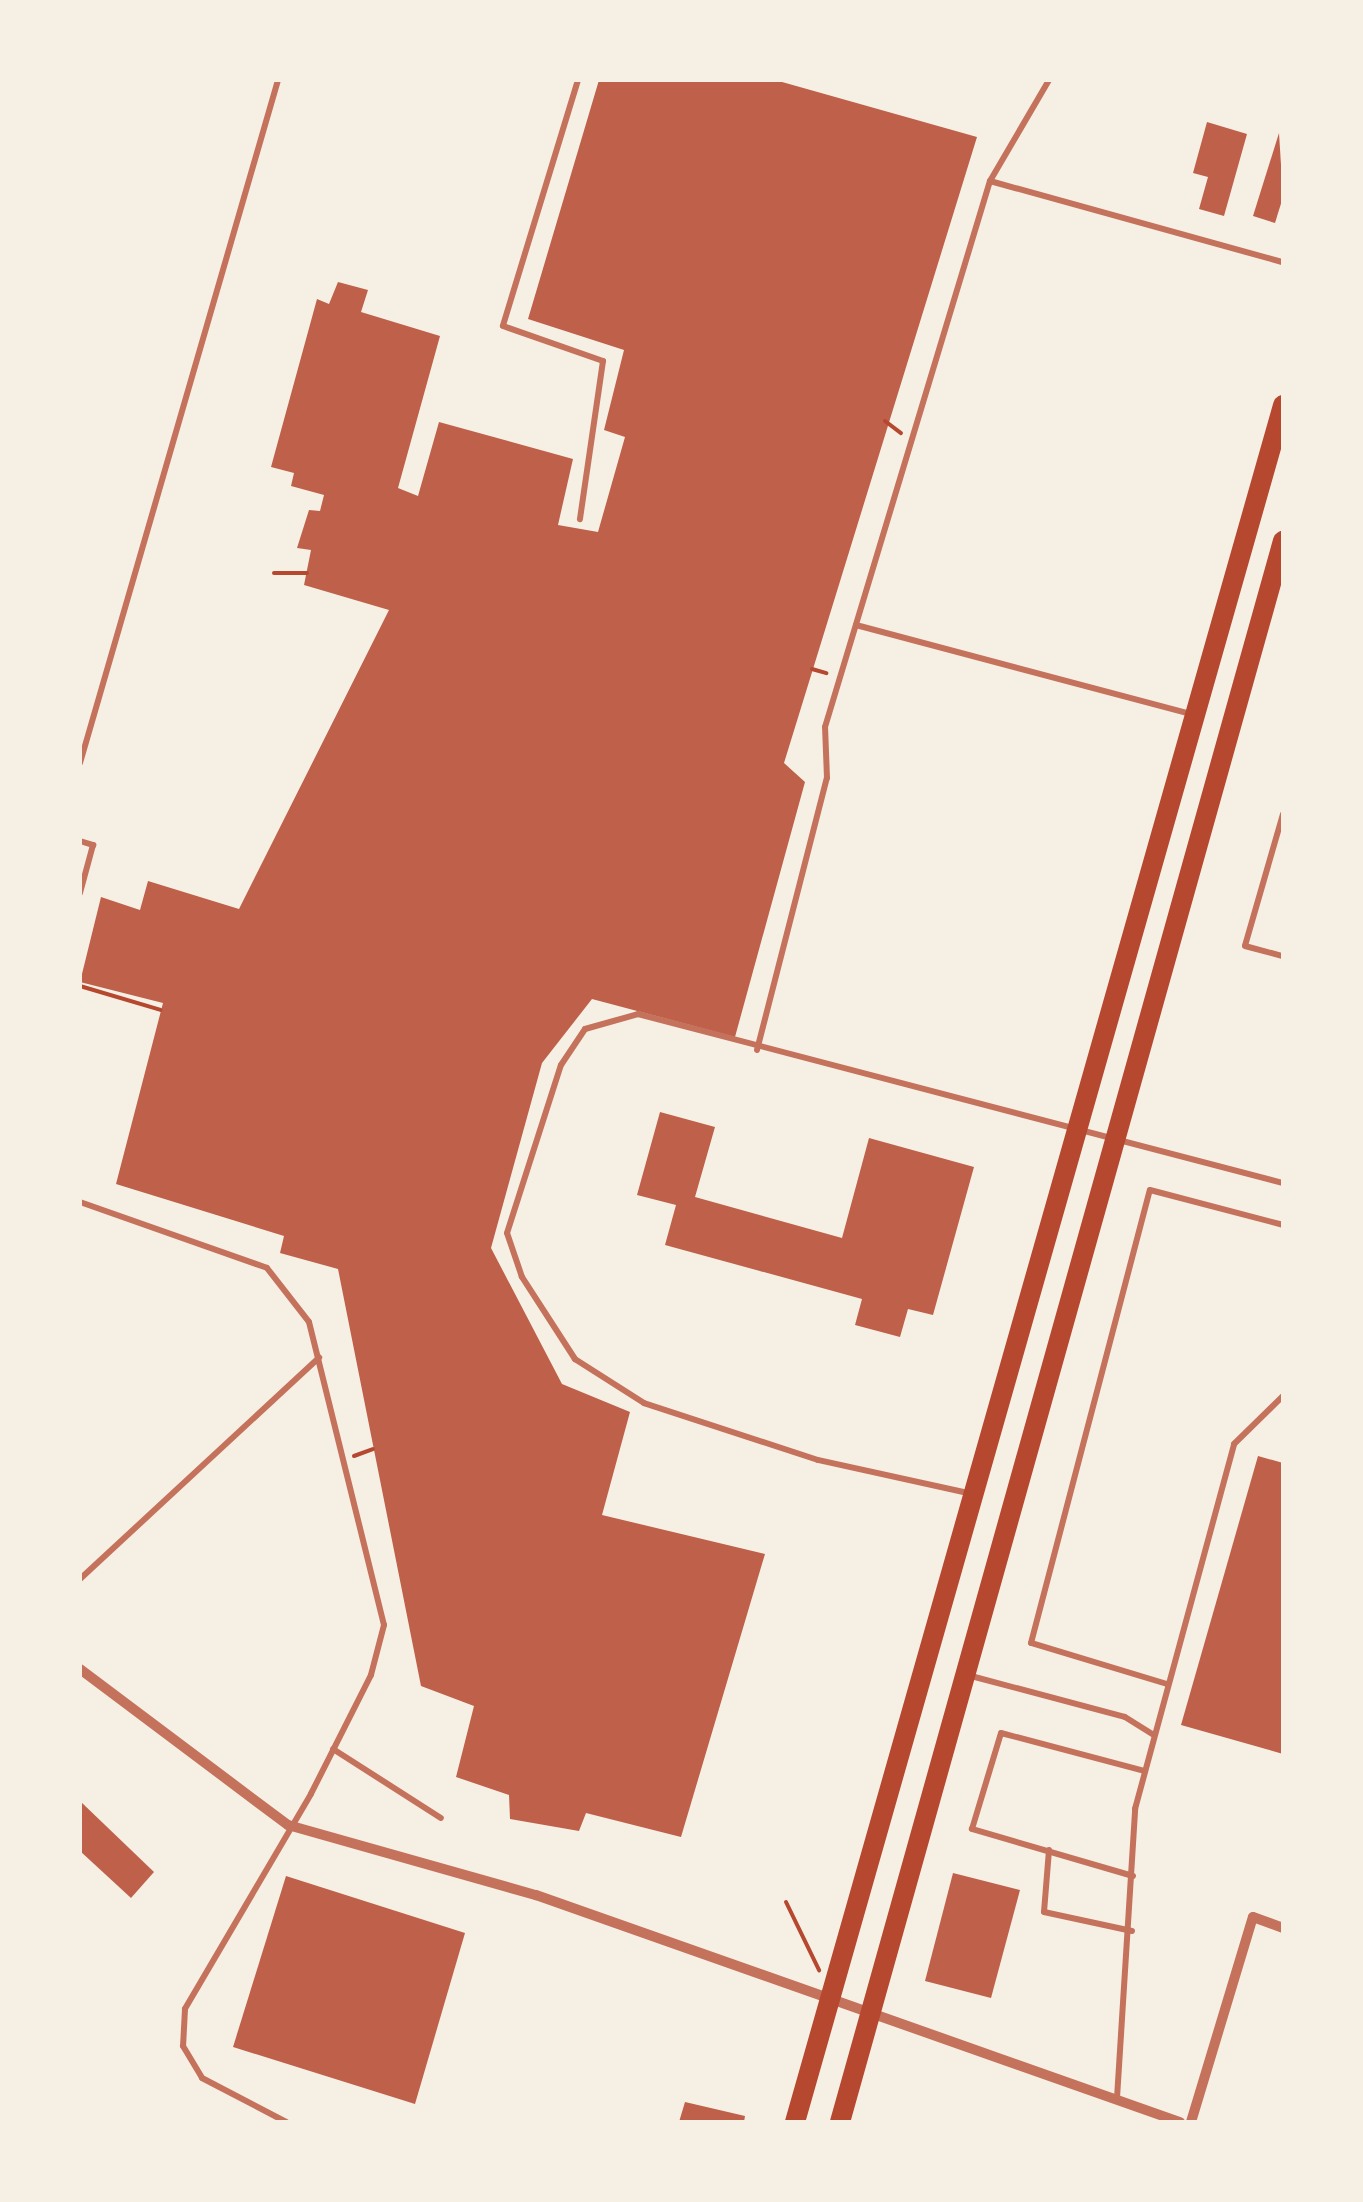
<!DOCTYPE html>
<html>
<head>
<meta charset="utf-8">
<style>
	body { margin:0 }
	#map { position:relative; width:1363px; height:2202px; overflow:hidden; background:#f6efe4; font-family:"Playfair Display",serif }
	div>[style] { position:absolute }
	.building>* { inset:0; background:#bf614a }
	.path>* { height:4px; margin:-2px; padding:0 2px; transform-origin:2px; border-radius:2px; background:#b5482f }
	.service>* { height:6px; margin:-3px; padding:0 3px; transform-origin:3px; border-radius:3px; background:#c5725c }
	.minor>* { height:10px; margin:-5px; padding:0 5px; transform-origin:5px; border-radius:5px; background:#c5725c }
	.primary>* { height:20px; margin:-10px; padding:0 10px; transform-origin:10px; border-radius:10px; background:#b5482f }
	span { translate:-50% -50%; white-space:nowrap; text-align:center; line-height:1.15; -webkit-text-stroke:10px #f6efe4; paint-order:stroke }
	.frame { position:absolute; inset:0; border:82px solid #f6efe4; pointer-events:none }
</style>
</head>
<body>
<div id="map">
	<div class="building">
		<div style="clip-path:polygon(599px 80px,775px 80px,977px 137px,784px 763px,805px 782px,735px 1037px,592px 999px,542px 1063px,491px 1248px,562px 1384px,630px 1412px,602px 1515px,765px 1554px,681px 1837px,586px 1813px,579px 1831px,510px 1819px,509px 1795px,456px 1777px,474px 1706px,421px 1686px,338px 1269px,280px 1253px,284px 1236px,116px 1184px,163px 1003px,80px 982px,101px 897px,140px 910px,148px 881px,239px 909px,389px 610px,304px 585px,311px 550px,297px 548px,309px 510px,320px 511px,324px 495px,291px 486px,294px 473px,271px 467px,317px 299px,329px 304px,338px 282px,368px 290px,361px 312px,440px 336px,398px 488px,418px 496px,439px 422px,573px 459px,558px 525px,598px 532px,625px 437px,604px 430px,624px 350px,528px 319px)"></div>
		<div style="clip-path:polygon(1207px 122px,1247px 134px,1224px 216px,1199px 209px,1208px 177px,1193px 173px)"></div>
		<div style="clip-path:polygon(1279px 133px,1283px 197px,1275px 223px,1253px 216px)"></div>
		<div style="clip-path:polygon(660px 1112px,715px 1127px,695px 1197px,842px 1238px,869px 1138px,974px 1167px,933px 1315px,908px 1309px,900px 1337px,855px 1325px,862px 1299px,665px 1245px,676px 1205px,637px 1195px)"></div>
		<div style="clip-path:polygon(1258px 1456px,1283px 1463px,1283px 1754px,1181px 1725px)"></div>
		<div style="clip-path:polygon(80px 1801px,154px 1872px,131px 1898px,80px 1851px)"></div>
		<div style="clip-path:polygon(953px 1873px,1020px 1890px,991px 1998px,925px 1981px)"></div>
		<div style="clip-path:polygon(286px 1876px,465px 1933px,415px 2104px,233px 2047px)"></div>
		<div style="clip-path:polygon(685px 2102px,745px 2116px,744px 2122px,679px 2122px)"></div>
	</div>
	<div class="path">
		<div style="left:885px;top:421px;width:20px;rotate:37deg"></div>
		<div style="left:274px;top:573px;width:33px"></div>
		<div style="left:812px;top:669px;width:15px;rotate:16deg"></div>
		<div style="left:80px;top:986px;width:84px;rotate:16.5deg"></div>
		<div style="left:354px;top:1456px;width:20px;rotate:-20deg"></div>
		<div style="left:786px;top:1902px;width:76px;rotate:64.1deg"></div>
	</div>
	<div class="service">
		<div style="left:578px;top:80px;width:257px;rotate:107deg"></div>
		<div style="left:503px;top:326px;width:106px;rotate:19.3deg"></div>
		<div style="left:603px;top:361px;width:160px;rotate:98.3deg"></div>
		<div style="left:990px;top:181px;width:304px;rotate:15.5deg"></div>
		<div style="left:856px;top:625px;width:346px;rotate:14.9deg"></div>
		<div style="left:80px;top:763px;width:711px;rotate:-73.83deg"></div>
		<div style="left:1283px;top:814px;width:137px;rotate:106.1deg"></div>
		<div style="left:1245px;top:946px;width:39px;rotate:15deg"></div>
		<div style="left:80px;top:841px;width:14px;rotate:17deg"></div>
		<div style="left:93px;top:845px;width:50px;rotate:105.2deg"></div>
		<div style="left:757px;top:1050px;width:281px;rotate:-75.6deg"></div>
		<div style="left:827px;top:778px;width:51px;rotate:-92.2deg"></div>
		<div style="left:825px;top:727px;width:570px;rotate:-73.19deg"></div>
		<div style="left:990px;top:181px;width:117px;rotate:-59.7deg"></div>
		<div style="left:80px;top:1202px;width:198px;rotate:19.4deg"></div>
		<div style="left:267px;top:1268px;width:68px;rotate:52.1deg"></div>
		<div style="left:309px;top:1322px;width:312px;rotate:76.1deg"></div>
		<div style="left:384px;top:1625px;width:52px;rotate:104.6deg"></div>
		<div style="left:371px;top:1675px;width:133px;rotate:116.8deg"></div>
		<div style="left:311px;top:1794px;width:249px;rotate:120.4deg"></div>
		<div style="left:185px;top:2009px;width:37px;rotate:93deg"></div>
		<div style="left:183px;top:2046px;width:37px;rotate:59deg"></div>
		<div style="left:202px;top:2078px;width:95px;rotate:27.6deg"></div>
		<div style="left:968px;top:1493px;width:154px;rotate:-167.6deg"></div>
		<div style="left:818px;top:1460px;width:183px;rotate:-161.9deg"></div>
		<div style="left:644px;top:1403px;width:82px;rotate:-147.5deg"></div>
		<div style="left:575px;top:1359px;width:98px;rotate:-122.9deg"></div>
		<div style="left:522px;top:1277px;width:46px;rotate:-108.8deg"></div>
		<div style="left:507px;top:1233px;width:176px;rotate:-72.2deg"></div>
		<div style="left:561px;top:1065px;width:43px;rotate:-56.3deg"></div>
		<div style="left:585px;top:1029px;width:55px;rotate:-15.8deg"></div>
		<div style="left:638px;top:1014px;width:667px;rotate:14.68deg"></div>
		<div style="left:80px;top:1579px;width:326px;rotate:-42.8deg"></div>
		<div style="left:971px;top:1676px;width:159px;rotate:14.9deg"></div>
		<div style="left:1125px;top:1717px;width:34px;rotate:32deg"></div>
		<div style="left:1167px;top:1684px;width:142px;rotate:-163.2deg"></div>
		<div style="left:1031px;top:1643px;width:468px;rotate:-75.3deg"></div>
		<div style="left:1150px;top:1190px;width:138px;rotate:14.7deg"></div>
		<div style="left:333px;top:1749px;width:128px;rotate:32.6deg"></div>
		<div style="left:1049px;top:1850px;width:62px;rotate:94.6deg"></div>
		<div style="left:1044px;top:1912px;width:90px;rotate:12.2deg"></div>
		<div style="left:1133px;top:1876px;width:168px;rotate:-163.7deg"></div>
		<div style="left:972px;top:1829px;width:100px;rotate:-73.2deg"></div>
		<div style="left:1001px;top:1733px;width:149px;rotate:14.8deg"></div>
		<div style="left:1117px;top:2098px;width:290px;rotate:-86.4deg"></div>
		<div style="left:1135px;top:1809px;width:378px;rotate:-74.8deg"></div>
		<div style="left:1234px;top:1444px;width:69px;rotate:-44.4deg"></div>
	</div>
	<div class="minor">
		<div style="left:80px;top:1669px;width:260px;rotate:36.9deg"></div>
		<div style="left:288px;top:1825px;width:258px;rotate:15.8deg"></div>
		<div style="left:536px;top:1895px;width:683px;rotate:19.42deg"></div>
		<div style="left:1191px;top:2122px;width:214px;rotate:-73.2deg"></div>
		<div style="left:1253px;top:1917px;width:32px;rotate:20deg"></div>
	</div>
	<div class="primary">
		<div style="left:795px;top:2122px;width:1785px;rotate:-74.13deg"></div>
		<div style="left:840px;top:2122px;width:1642px;rotate:-74.35deg"></div>
	</div>
	<div class="frame"></div>
</div>
</body>
</html>
